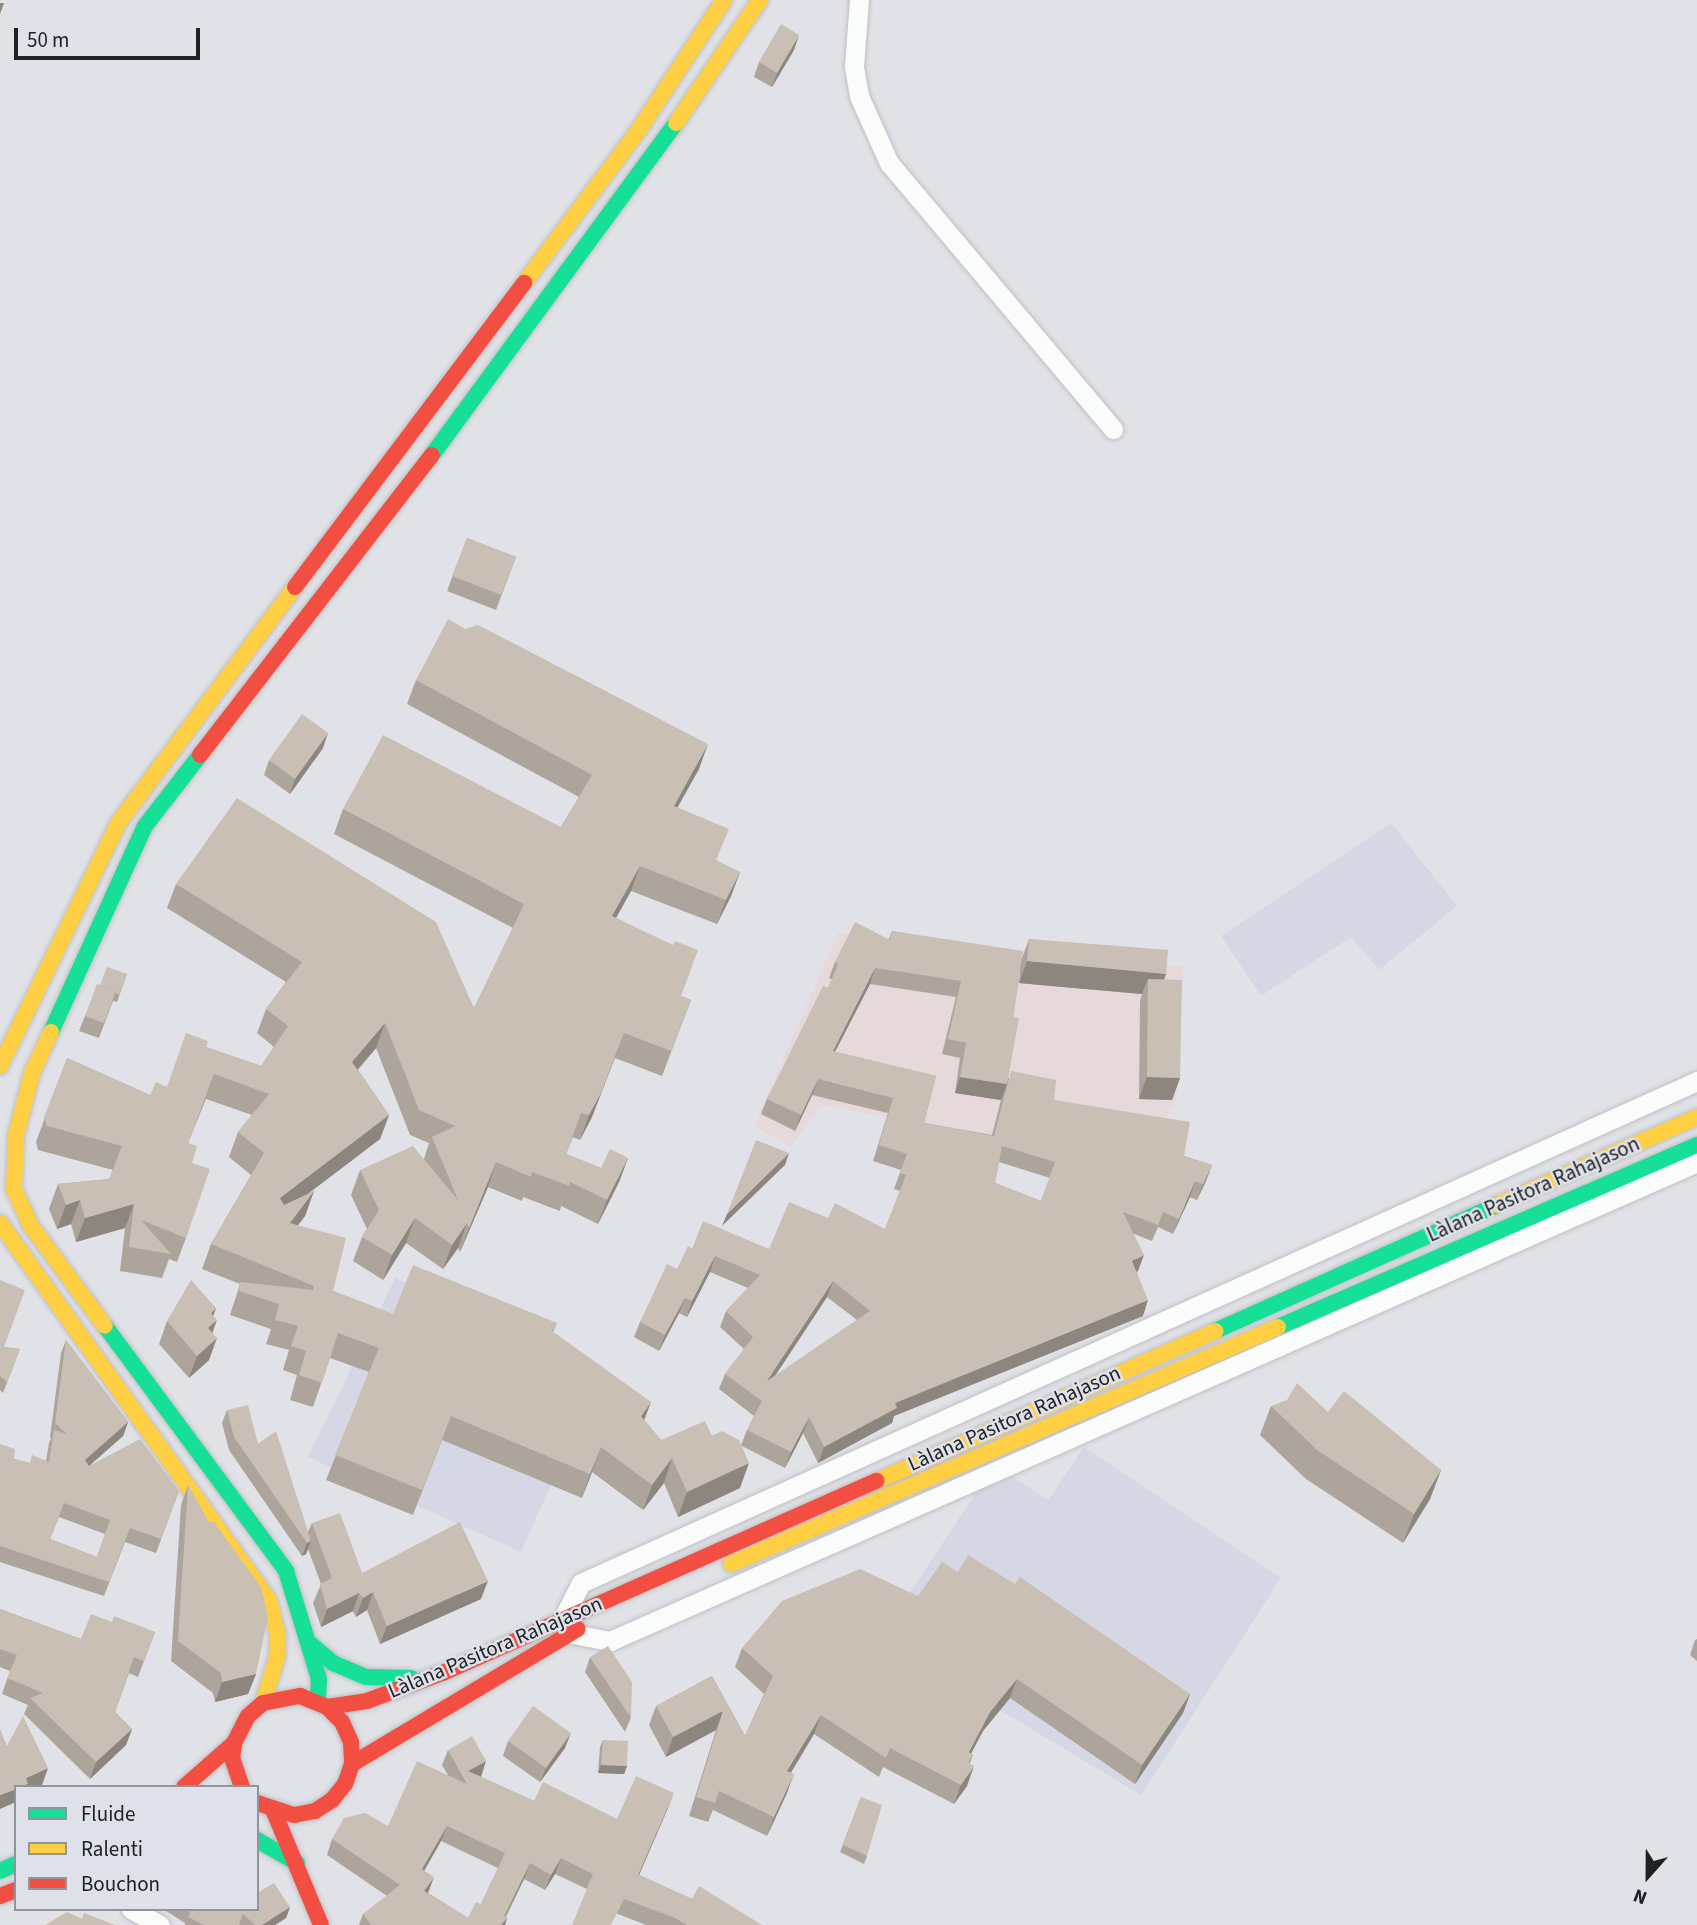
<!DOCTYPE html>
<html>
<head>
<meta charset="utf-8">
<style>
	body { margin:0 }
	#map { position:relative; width:1697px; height:1925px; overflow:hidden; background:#e1e2e7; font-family:"Source Sans 3",sans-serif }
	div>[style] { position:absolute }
	.built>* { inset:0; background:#d5d8e4 }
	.education>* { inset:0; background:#e6d8db }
	.roads { filter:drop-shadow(0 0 2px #bfc0c4) drop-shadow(0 0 2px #bfc0c4) }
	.street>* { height:19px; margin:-9.5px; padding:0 9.5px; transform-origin:9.5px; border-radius:9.5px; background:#fafbfb }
	.fast>* { height:16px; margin:-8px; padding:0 8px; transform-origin:8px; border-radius:8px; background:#16e098 }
	.slow>* { height:16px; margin:-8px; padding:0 8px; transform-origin:8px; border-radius:8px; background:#ffcf43 }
	.jam>* { height:16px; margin:-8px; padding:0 8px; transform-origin:8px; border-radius:8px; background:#f24e42 }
	.wall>* { inset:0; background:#ada49b }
	.shaded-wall>* { inset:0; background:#8d867e }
	.building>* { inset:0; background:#c9bfb4 }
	span { translate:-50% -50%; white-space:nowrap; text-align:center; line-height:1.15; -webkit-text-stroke:5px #dee1ea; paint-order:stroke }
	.street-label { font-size:21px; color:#202124 }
	.legend { position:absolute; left:14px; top:1785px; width:245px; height:126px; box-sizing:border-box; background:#dee1ea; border:2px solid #92949b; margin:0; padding:9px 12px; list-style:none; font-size:21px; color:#202124 }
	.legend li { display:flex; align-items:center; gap:14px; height:35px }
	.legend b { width:35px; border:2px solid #92949b }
	.north { position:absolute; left:1613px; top:1841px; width:70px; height:70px; -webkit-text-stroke:5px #dee1ea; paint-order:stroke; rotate:201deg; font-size:19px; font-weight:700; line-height:28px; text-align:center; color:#202124 }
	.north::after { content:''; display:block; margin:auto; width:24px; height:32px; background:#202124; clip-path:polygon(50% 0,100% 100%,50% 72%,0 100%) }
	.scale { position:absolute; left:14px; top:28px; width:186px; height:32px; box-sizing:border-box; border:4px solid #202124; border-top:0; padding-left:9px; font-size:21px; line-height:24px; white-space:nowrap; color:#202124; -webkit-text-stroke:5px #dee1ea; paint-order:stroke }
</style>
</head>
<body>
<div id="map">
	<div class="built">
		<div style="clip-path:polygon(1391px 823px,1457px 906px,1379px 970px,1351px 937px,1261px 996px,1221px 936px)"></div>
		<div style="clip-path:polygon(395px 1278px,604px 1366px,521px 1552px,308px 1457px)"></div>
		<div style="clip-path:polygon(1084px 1447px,1281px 1578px,1141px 1795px,880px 1638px,994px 1465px,1048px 1500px)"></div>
	</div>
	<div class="education">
		<div style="clip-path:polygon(838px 933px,1183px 967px,1176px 1100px,1141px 1160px,1118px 1165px,822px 1104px,791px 1147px,754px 1126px)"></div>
	</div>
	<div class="roads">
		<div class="street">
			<div style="left:859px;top:0;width:67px;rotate:94.3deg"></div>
			<div style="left:854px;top:67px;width:29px;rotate:80deg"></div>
			<div style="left:859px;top:96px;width:73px;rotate:65.9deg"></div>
			<div style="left:889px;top:163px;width:348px;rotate:49.9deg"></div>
			<div style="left:563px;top:1618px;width:39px;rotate:-63deg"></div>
			<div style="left:581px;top:1583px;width:1224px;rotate:-24.22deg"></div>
			<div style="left:568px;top:1633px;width:43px;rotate:10.8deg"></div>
			<div style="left:610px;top:1641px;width:1188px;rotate:-23.78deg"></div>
			<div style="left:131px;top:1909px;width:33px;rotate:29deg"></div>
		</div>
		<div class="fast">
			<div style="left:432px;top:455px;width:412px;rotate:-53.7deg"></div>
			<div style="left:51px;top:1032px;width:226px;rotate:-65.5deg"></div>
			<div style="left:145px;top:826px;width:90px;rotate:-52.2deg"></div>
			<div style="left:105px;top:1326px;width:305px;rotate:53.5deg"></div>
			<div style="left:286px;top:1571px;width:113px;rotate:73deg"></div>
			<div style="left:319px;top:1679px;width:22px;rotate:93deg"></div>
			<div style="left:1278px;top:1327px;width:457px;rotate:-23.5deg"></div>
			<div style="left:1215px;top:1331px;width:309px;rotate:-24.1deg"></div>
			<div style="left:308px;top:1642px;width:33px;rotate:40deg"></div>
			<div style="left:333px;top:1663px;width:36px;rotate:23deg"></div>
			<div style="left:366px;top:1677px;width:45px;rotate:1.3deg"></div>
			<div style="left:257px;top:1840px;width:46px;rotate:29.9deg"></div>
			<div style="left:0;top:1871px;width:17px;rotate:-24deg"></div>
		</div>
		<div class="slow">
			<div style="left:676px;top:123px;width:149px;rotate:-55.7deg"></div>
			<div style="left:524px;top:283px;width:190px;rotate:-53.1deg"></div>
			<div style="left:638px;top:131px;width:157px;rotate:-56.7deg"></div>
			<div style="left:51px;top:1032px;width:45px;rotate:114.9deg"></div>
			<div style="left:32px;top:1073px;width:64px;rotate:104.5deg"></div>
			<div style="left:16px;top:1135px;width:54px;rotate:92.1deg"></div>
			<div style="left:14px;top:1189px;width:41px;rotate:65.3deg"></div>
			<div style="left:31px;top:1226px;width:124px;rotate:53.5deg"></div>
			<div style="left:0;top:1066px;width:271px;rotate:-64deg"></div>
			<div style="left:119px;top:822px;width:294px;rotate:-53.2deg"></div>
			<div style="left:1497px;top:1205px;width:219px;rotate:-23.7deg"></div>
			<div style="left:0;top:1223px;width:463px;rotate:54.5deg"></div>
			<div style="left:269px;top:1600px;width:36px;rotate:76deg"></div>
			<div style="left:278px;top:1635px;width:22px;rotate:93deg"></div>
			<div style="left:277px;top:1657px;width:48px;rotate:106.9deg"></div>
			<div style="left:877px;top:1481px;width:370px;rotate:-23.9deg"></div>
			<div style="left:731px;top:1564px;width:596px;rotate:-23.43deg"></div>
		</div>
		<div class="jam">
			<div style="left:295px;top:587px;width:381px;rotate:-53deg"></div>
			<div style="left:200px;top:755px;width:379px;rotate:-52.3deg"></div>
			<div style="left:327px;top:1707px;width:40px;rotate:-8.5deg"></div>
			<div style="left:367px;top:1701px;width:83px;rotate:-20.4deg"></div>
			<div style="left:445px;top:1672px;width:472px;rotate:-23.9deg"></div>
			<div style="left:352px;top:1764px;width:263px;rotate:-30.9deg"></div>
			<div style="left:184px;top:1787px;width:67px;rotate:-41.3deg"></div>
			<div style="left:242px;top:1787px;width:31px;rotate:-109deg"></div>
			<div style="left:232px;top:1758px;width:15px;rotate:-82deg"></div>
			<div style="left:234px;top:1743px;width:30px;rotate:-63deg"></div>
			<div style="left:248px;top:1716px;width:20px;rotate:-41deg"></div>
			<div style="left:263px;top:1703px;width:38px;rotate:-11deg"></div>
			<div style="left:300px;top:1696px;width:29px;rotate:22deg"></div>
			<div style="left:327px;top:1707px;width:21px;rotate:45deg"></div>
			<div style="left:342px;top:1722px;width:22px;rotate:66deg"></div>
			<div style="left:351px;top:1742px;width:22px;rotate:87deg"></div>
			<div style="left:352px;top:1764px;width:21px;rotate:109deg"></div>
			<div style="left:345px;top:1784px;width:21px;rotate:129deg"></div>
			<div style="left:332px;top:1800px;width:20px;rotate:147deg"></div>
			<div style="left:315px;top:1811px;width:21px;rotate:169deg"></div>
			<div style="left:294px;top:1815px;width:39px;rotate:-162deg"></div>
			<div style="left:274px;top:1812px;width:122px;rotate:67.4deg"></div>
			<div style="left:0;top:1896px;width:17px;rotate:-21deg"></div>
		</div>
	</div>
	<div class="wall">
		<div style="clip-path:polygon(794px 50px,772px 87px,754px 77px,759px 62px)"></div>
		<div style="clip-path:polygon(467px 538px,516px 557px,496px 610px,447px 591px)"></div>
		<div style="clip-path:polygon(evenodd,416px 680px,699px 769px,677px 807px,717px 861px,740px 872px,731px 896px,717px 924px,631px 891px,616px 918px,681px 996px,691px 1000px,662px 1076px,615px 1058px,592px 1117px,580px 1140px,573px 1137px,566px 1154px,601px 1168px,628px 1158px,619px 1182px,598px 1224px,561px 1206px,560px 1211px,523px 1197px,522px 1201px,488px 1187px,460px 1252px,458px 1248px,443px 1269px,406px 1243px,383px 1280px,353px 1261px,362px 1237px,367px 1229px,351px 1195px,360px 1170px,424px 1159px,429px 1143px,410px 1135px,376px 1048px,358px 1070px,389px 1115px,380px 1139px,307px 1194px,314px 1191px,305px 1216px,298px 1225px,333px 1291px,393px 1314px,557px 1323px,553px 1332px,644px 1420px,661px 1440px,712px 1436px,741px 1445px,747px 1430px,754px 1416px,719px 1389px,725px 1374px,744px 1349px,720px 1327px,726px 1311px,748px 1288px,710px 1272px,687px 1317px,679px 1313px,659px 1351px,634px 1337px,640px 1322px,677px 1269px,692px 1249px,769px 1249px,828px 1218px,885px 1229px,900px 1191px,894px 1189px,901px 1170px,873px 1161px,888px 1113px,812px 1095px,795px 1131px,761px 1114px,767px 1099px,828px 988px,832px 979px,829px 978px,835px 962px,889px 939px,892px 931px,1022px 958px,1029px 939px,1166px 974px,1164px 979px,1180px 1078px,1172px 1100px,1139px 1099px,1140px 1001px,1142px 994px,1019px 983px,1020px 970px,1013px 1017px,1008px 1078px,1054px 1100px,1184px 1156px,1212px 1165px,1197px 1200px,1190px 1197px,1173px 1234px,1158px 1227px,1152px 1241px,1134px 1234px,1138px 1271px,1137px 1272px,1143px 1316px,894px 1416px,892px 1423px,818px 1463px,803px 1433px,785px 1468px,742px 1446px,740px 1488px,678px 1517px,664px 1483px,643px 1510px,592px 1472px,582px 1498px,442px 1440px,413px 1515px,326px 1480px,369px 1372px,330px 1358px,313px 1407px,290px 1400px,297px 1375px,283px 1370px,289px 1350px,266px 1344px,271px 1329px,230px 1315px,240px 1284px,202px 1269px,211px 1244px,251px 1175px,229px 1157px,238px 1132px,252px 1115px,206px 1099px,188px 1143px,192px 1163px,186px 1238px,177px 1262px,169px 1259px,162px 1278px,120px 1271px,125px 1228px,76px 1242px,71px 1224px,57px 1229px,49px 1209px,58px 1184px,109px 1179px,113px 1170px,38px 1150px,36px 1142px,67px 1058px,150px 1095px,167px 1087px,206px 1047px,261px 1066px,274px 1047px,257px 1033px,266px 1009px,286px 982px,167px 908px,176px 884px,474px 1008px,513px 928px,334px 834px,343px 809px,561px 827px,579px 797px,407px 704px,416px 680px,870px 984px,956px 997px,942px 1054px,960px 1058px,955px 1093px,1001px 1100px,1002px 1096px,992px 1135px,924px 1123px,936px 1076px,835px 1052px,870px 984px,416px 680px,999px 1162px,1050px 1178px,1041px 1201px,995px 1183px,999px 1162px,416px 680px,827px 1297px,857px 1320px,775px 1376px,827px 1297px)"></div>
		<div style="clip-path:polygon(323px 748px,290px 794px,264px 775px,269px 760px)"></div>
		<div style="clip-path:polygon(127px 974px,117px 1002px,113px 1001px,99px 1038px,79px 1031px,85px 1016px,100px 985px)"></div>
		<div style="clip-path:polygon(0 1280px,4px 1347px,20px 1349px,3px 1393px,0 1390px)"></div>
		<div style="clip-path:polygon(214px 1316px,209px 1360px,189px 1378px,159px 1344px,167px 1321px)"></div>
		<div style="clip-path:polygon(evenodd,66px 1340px,128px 1422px,123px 1436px,90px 1465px,179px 1491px,156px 1553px,125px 1542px,104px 1596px,0 1562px,0 1444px,14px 1459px,30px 1463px,46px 1461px,49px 1443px,51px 1438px,50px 1437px,61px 1353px,66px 1340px,59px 1517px,105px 1534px,97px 1557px,50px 1539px,59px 1517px)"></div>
		<div style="clip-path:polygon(1271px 1406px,1328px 1412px,1441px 1470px,1430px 1499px,1403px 1543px,1306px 1479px,1260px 1435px)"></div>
		<div style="clip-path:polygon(227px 1410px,258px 1444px,308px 1532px,312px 1523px,362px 1573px,481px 1599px,380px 1644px,367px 1610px,356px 1617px,353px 1611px,321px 1627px,313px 1603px,321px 1584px,308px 1549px,306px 1554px,302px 1556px,229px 1450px,222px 1423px)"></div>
		<div style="clip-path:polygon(188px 1485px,256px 1674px,248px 1694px,215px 1702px,213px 1693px,171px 1661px,181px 1505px)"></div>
		<div style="clip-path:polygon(958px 1572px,1190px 1694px,1183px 1713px,1135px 1784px,1010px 1698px,983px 1731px,971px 1753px,973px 1755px,970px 1763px,967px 1786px,954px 1804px,883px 1767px,879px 1777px,814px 1734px,791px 1773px,787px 1793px,767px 1836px,713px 1810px,708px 1822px,689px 1816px,716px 1730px,666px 1757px,649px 1725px,656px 1706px,712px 1676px,745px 1736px,764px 1694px,735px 1667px,742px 1648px,918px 1596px)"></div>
		<div style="clip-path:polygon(0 1609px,81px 1639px,112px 1622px,155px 1632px,138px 1677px,129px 1673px,115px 1712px,132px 1729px,126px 1745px,90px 1779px,24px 1714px,28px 1705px,2px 1694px,10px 1671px,0 1667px)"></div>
		<div style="clip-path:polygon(1697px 1639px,1697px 1661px,1690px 1655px,1695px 1640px)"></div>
		<div style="clip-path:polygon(590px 1657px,631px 1717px,625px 1732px,585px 1672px)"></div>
		<div style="clip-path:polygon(603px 1740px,627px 1766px,624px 1774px,598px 1773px,600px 1747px)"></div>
		<div style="clip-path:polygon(508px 1741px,565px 1748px,540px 1782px,503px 1756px)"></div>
		<div style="clip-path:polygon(evenodd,448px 1750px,481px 1777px,534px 1801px,617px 1819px,668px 1808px,639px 1875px,692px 1899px,762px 1925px,646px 1925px,618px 1914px,587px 1889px,555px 1874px,545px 1890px,524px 1879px,506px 1917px,507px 1918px,505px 1925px,359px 1925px,363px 1914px,387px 1896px,327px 1855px,332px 1839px,388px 1826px,448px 1775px,442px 1765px,448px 1750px,441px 1841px,498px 1868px,481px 1904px,468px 1918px,428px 1893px,424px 1871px,441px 1841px)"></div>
		<div style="clip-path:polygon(861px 1797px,867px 1856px,864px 1864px,840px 1852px)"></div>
		<div style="clip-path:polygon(290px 1907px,286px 1918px,275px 1925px,185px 1925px,185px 1923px,163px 1909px,226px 1909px,227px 1911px)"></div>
	</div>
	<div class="shaded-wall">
		<div style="clip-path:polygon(0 3px,4px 3px,0 14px)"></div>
		<div style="clip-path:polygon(799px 35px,794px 50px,772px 87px,777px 73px)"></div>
		<div style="clip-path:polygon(328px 733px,323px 748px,290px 794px,295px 779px)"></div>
		<div style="clip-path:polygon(708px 744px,699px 769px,665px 830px,674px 806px)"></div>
		<div style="clip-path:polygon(640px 866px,631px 891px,603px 941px,612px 916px)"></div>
		<div style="clip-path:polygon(740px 872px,731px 896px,717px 924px,726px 900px)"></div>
		<div style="clip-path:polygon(1027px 961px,1166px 974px,1158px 996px,1148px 979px,1142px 994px,1019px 983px)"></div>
		<div style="clip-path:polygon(875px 968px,870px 984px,827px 1067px,833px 1051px)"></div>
		<div style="clip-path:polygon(385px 1023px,376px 1048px,343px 1086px,352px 1062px)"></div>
		<div style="clip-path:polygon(624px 1033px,592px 1117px,580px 1140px,589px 1115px)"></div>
		<div style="clip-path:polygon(960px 1077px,1007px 1084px,1001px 1100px,955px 1093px)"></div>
		<div style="clip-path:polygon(1147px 1077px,1180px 1078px,1172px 1100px,1139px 1099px)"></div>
		<div style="clip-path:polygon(818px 1079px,812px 1095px,795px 1131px,801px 1115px)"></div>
		<div style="clip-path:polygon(389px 1115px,380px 1139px,271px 1222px,280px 1198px)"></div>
		<div style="clip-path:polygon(789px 1153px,785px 1165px,722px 1226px,727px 1214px)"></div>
		<div style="clip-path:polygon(628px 1158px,619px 1182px,598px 1224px,607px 1200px)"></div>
		<div style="clip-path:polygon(496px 1162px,488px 1187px,460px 1252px,469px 1228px)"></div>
		<div style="clip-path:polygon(1212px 1165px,1206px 1181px,1197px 1200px,1203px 1184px)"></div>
		<div style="clip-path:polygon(1195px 1181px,1190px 1197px,1173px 1234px,1179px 1219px)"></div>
		<div style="clip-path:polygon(314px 1191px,305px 1216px,281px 1248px,290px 1223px)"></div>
		<div style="clip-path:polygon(80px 1200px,71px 1224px,57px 1229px,66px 1205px)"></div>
		<div style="clip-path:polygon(134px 1204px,125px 1228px,76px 1242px,85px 1218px)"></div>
		<div style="clip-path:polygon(415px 1218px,406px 1243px,383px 1280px,392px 1255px)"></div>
		<div style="clip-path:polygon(467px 1223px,458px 1248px,443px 1269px,452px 1245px)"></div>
		<div style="clip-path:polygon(1144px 1255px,1138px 1271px,1127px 1276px,1132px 1261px)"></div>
		<div style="clip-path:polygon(715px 1256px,710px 1272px,687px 1317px,692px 1301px)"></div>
		<div style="clip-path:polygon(833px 1281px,827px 1297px,761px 1397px,767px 1381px)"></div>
		<div style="clip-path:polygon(685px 1298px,679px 1313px,659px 1351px,665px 1335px)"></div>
		<div style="clip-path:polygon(1148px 1300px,1143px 1316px,894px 1416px,892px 1423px,818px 1463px,824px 1447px,895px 1403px)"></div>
		<div style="clip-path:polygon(216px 1308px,210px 1326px,217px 1320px,209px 1342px,200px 1350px,211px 1313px)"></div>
		<div style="clip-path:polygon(217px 1338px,209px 1360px,189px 1378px,197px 1356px)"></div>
		<div style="clip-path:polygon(651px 1402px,642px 1426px,641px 1416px)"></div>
		<div style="clip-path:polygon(809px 1417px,803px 1433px,785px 1468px,791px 1452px)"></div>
		<div style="clip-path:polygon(128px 1422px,123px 1436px,80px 1474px,85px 1460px)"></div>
		<div style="clip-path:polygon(601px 1447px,592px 1472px,582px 1498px,590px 1474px)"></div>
		<div style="clip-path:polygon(672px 1458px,664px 1483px,643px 1510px,652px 1485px)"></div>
		<div style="clip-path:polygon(749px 1463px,740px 1488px,678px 1517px,687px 1492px)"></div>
		<div style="clip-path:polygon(1441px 1470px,1430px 1499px,1403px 1543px,1414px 1514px)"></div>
		<div style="clip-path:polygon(311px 1541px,306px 1554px,302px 1556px,307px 1543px)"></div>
		<div style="clip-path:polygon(488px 1581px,481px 1599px,380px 1644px,387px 1626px)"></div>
		<div style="clip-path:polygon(373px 1592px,367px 1610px,356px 1617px,363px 1598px)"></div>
		<div style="clip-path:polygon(359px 1593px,353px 1611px,321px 1627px,327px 1609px)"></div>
		<div style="clip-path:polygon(256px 1674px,248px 1694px,215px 1702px,222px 1682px)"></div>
		<div style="clip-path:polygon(1017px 1679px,1010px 1698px,983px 1731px,962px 1771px,969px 1752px,990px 1712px)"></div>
		<div style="clip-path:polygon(1190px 1694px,1183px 1713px,1135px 1784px,1142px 1765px)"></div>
		<div style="clip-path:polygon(723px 1711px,716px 1730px,666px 1757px,673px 1737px)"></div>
		<div style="clip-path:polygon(821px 1715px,814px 1734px,780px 1790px,787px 1771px)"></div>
		<div style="clip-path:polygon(132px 1729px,126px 1745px,90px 1779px,96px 1762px)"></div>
		<div style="clip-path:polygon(571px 1733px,565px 1748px,540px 1782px,546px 1768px)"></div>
		<div style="clip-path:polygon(486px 1761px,481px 1777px,468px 1771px)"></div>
		<div style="clip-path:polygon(601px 1765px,627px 1766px,624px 1774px,598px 1773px)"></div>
		<div style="clip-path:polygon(974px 1766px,967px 1786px,954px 1804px,961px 1785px)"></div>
		<div style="clip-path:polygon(48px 1768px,42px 1785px,38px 1787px,20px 1787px,26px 1778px)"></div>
		<div style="clip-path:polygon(794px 1774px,787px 1793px,767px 1836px,774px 1817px)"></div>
		<div style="clip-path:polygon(16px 1789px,16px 1802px,0 1809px,0 1795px)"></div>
		<div style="clip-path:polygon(674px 1793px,668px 1808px,632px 1891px,638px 1875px)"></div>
		<div style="clip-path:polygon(447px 1826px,441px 1841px,416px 1885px,422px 1869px)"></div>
		<div style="clip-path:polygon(561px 1858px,555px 1874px,545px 1890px,551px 1875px)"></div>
		<div style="clip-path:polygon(530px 1863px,524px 1879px,502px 1923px,507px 1918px,505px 1925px,501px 1925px)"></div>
		<div style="clip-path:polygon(434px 1877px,428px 1893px,424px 1891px)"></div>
		<div style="clip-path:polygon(290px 1907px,286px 1918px,275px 1925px,262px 1925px)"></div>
	</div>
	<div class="building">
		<div style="clip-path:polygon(781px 24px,799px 35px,777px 73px,759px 62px)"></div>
		<div style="clip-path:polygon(467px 538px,516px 557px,501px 595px,452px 576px)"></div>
		<div style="clip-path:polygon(448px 619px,465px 629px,478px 625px,708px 744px,674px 806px,729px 829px,716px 860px,740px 872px,726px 900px,640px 866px,612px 916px,673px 945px,675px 941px,698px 950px,681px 996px,691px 1000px,671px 1051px,624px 1033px,601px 1093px,589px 1115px,581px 1113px,566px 1154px,601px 1168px,610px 1149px,628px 1158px,607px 1200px,570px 1182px,569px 1186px,532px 1172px,531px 1177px,496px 1162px,469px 1228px,467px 1223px,452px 1245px,415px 1218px,392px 1255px,362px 1237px,379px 1210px,360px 1170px,413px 1146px,458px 1200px,432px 1137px,455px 1126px,419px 1110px,385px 1023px,352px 1062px,389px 1115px,280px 1198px,284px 1205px,314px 1191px,290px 1223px,346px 1238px,333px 1291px,393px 1314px,413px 1265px,557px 1323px,552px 1331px,651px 1402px,641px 1416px,661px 1440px,705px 1421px,712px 1436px,722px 1431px,739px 1440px,749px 1463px,687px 1492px,672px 1458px,652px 1485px,601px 1447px,590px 1474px,451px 1416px,422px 1490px,335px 1455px,379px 1348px,338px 1333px,322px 1383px,299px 1375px,306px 1351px,291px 1346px,298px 1326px,275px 1320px,279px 1304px,239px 1291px,240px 1282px,313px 1290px,314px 1286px,211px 1244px,264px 1153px,238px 1132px,269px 1094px,214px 1074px,188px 1143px,197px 1146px,192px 1163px,210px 1169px,186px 1238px,141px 1220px,171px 1254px,129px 1247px,134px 1204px,85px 1218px,80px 1200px,66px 1205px,58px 1184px,109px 1179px,122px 1146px,47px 1126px,44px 1117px,67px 1058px,150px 1095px,156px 1082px,167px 1087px,186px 1033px,208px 1041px,206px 1047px,261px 1066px,288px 1026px,266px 1009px,302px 962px,176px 884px,237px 798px,436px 922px,474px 1008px,524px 904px,343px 809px,383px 735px,561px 827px,592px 775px,416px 680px)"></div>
		<div style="clip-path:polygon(302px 714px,328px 733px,295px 779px,269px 760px)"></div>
		<div style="clip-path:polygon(evenodd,855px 922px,890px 940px,892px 931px,1023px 951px,1013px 1017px,1019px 1018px,1007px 1084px,960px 1077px,966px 1043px,948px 1039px,961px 981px,875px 968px,833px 1051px,936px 1076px,924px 1123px,994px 1136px,1011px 1071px,1056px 1080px,1054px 1100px,1190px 1122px,1184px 1156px,1212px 1165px,1203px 1184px,1195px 1181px,1179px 1219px,1163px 1212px,1158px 1225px,1123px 1212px,1144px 1255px,1132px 1261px,1148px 1300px,895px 1403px,897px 1408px,824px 1447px,809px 1417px,791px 1452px,747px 1430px,762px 1401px,725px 1374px,753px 1337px,726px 1311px,760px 1275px,715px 1256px,692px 1301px,685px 1298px,665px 1335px,640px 1322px,667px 1264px,677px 1269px,688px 1246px,692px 1249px,703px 1221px,769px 1249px,789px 1202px,828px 1218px,835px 1203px,885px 1229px,906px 1175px,900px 1173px,907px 1154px,879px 1145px,893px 1098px,818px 1079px,801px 1115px,767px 1099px,823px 986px,828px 988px,838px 964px,835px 962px,855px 922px,1002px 1146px,1055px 1162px,1041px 1201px,995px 1183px,1002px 1146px,855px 922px,833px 1281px,870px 1311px,767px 1381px,833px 1281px)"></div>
		<div style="clip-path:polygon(1029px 939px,1168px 950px,1166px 974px,1027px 961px)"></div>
		<div style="clip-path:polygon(107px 967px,127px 974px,119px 995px,116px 993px,116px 991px,100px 985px)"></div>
		<div style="clip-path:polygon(1148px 979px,1182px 980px,1180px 1078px,1147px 1077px)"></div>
		<div style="clip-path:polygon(97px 984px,116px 991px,104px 1023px,85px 1016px)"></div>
		<div style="clip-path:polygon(756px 1140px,789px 1153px,727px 1214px)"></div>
		<div style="clip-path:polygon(0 1280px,25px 1290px,4px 1347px,20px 1349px,7px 1382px,0 1376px)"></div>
		<div style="clip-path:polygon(191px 1280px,216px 1308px,211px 1313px,217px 1320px,208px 1328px,217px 1338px,197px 1356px,167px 1321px)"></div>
		<div style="clip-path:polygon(evenodd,66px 1340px,128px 1422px,85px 1460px,89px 1466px,140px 1439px,179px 1491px,161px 1539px,130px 1528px,109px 1582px,0 1546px,0 1444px,15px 1449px,14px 1459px,30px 1463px,32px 1455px,49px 1462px,54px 1430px,67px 1434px,55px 1423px,66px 1340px,64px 1503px,110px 1520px,97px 1557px,50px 1539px,64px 1503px)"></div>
		<div style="clip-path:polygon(1297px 1383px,1328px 1412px,1344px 1391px,1441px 1470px,1414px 1514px,1317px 1450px,1271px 1406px,1287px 1400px)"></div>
		<div style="clip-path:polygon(248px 1405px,258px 1444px,276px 1431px,311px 1541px,307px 1543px,234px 1437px,227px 1410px)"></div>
		<div style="clip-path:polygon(188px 1485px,209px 1522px,214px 1522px,261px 1587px,268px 1617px,256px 1674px,222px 1682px,221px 1673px,178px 1641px)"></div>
		<div style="clip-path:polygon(340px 1513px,362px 1573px,460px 1522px,488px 1581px,387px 1626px,373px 1592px,363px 1598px,359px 1593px,327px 1609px,320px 1584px,332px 1578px,312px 1523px)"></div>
		<div style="clip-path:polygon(968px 1555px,1015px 1584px,1020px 1577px,1190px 1694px,1142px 1765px,1017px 1679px,990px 1712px,969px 1752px,973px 1755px,968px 1762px,974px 1766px,961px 1785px,890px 1748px,886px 1758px,821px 1715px,787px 1771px,794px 1774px,774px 1817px,719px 1791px,715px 1803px,696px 1797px,723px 1711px,673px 1737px,656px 1706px,712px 1676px,745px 1736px,773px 1676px,742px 1648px,782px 1601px,860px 1569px,918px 1596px,942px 1562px,958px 1572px)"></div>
		<div style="clip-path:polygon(0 1609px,81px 1639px,91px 1614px,112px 1622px,114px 1616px,155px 1632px,144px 1661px,134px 1657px,115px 1712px,132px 1729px,96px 1762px,30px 1698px,43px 1693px,7px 1678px,17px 1655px,0 1649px)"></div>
		<div style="clip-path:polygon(608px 1646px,632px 1682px,631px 1717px,590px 1657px)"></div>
		<div style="clip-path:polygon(533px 1706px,571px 1733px,546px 1768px,508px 1741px)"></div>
		<div style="clip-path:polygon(23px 1716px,48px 1768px,26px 1778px,28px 1784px,20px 1787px,16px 1787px,16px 1789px,0 1795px,0 1729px,7px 1746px)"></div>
		<div style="clip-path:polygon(evenodd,472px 1736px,486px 1761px,468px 1771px,534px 1801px,543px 1782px,617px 1819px,636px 1776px,674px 1793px,638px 1875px,692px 1899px,699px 1886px,762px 1925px,687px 1925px,675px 1918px,624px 1899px,611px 1925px,572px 1925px,593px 1874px,561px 1858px,551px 1875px,530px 1863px,504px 1916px,507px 1918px,501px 1925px,371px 1925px,363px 1914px,400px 1885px,332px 1839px,344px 1818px,365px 1813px,388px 1826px,417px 1761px,467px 1784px,448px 1750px,472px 1736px,447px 1826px,505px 1853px,481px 1904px,476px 1902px,468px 1918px,424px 1891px,434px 1877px,422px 1869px,447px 1826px)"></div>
		<div style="clip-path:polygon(603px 1740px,628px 1741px,627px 1766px,601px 1765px)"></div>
		<div style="clip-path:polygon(861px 1797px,882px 1805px,867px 1856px,843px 1845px)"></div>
		<div style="clip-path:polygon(274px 1883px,290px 1907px,262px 1925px,255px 1925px,243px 1914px,239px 1925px,204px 1925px,188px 1917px,190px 1913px,184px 1909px,226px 1909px,227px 1911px,230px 1909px,257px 1909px,257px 1893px)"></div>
		<div style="clip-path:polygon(67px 1912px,82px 1919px,84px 1913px,115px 1925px,45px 1925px)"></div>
	</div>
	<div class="street-label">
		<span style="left:1533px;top:1189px;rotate:-24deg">Làlana Pasitora Rahajason</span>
		<span style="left:1014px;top:1418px;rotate:-24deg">Làlana Pasitora Rahajason</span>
		<span style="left:495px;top:1647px;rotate:-23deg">Làlana Pasitora Rahajason</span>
	</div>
	<ul class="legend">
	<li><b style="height:9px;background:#16e098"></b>Fluide</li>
	<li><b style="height:9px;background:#ffcf43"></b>Ralenti</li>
	<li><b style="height:9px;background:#f24e42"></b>Bouchon</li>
	</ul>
	<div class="north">N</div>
	<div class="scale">50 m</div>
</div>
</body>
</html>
